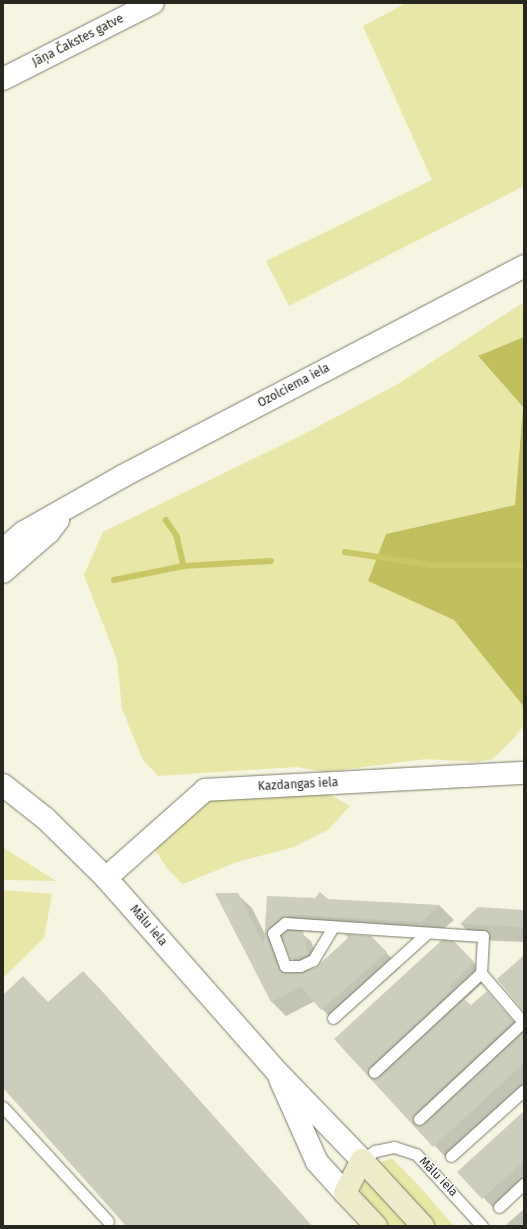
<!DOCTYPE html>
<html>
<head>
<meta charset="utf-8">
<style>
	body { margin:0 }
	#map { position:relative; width:527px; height:1229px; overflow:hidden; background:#f5f5e2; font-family:"Fira Sans",sans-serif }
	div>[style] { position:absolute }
	.green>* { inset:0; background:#e8e7a7 }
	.forest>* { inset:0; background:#c1be5d }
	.shadow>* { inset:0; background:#0003 }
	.stream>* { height:5.5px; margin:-2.75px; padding:0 2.75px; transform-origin:2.75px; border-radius:2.75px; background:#c9c665 }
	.building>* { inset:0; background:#cdcdbb }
	.roads { filter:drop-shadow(0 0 1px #7b7b6a) drop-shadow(0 0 1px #7b7b6a) }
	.lane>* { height:11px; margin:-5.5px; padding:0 5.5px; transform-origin:5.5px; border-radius:5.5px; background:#fff }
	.street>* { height:22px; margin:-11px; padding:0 11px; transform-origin:11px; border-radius:11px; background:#fff }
	.secondary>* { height:22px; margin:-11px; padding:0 11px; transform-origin:11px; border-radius:11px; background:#edebca }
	span { translate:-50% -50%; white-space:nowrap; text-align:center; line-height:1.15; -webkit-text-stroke:3px #fff; paint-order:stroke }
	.street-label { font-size:12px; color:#272720 }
	.frame { position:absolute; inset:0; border:4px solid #272720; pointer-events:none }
</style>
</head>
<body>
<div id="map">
	<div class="green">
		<div style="clip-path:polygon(406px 3px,524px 3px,524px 186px,289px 306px,266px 261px,432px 180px,363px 26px)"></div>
		<div style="clip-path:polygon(524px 302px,524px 337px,478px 357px,523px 407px,515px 505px,386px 534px,368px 581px,454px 620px,524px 707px,524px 725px,515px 737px,493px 759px,477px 762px,426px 759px,325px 772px,296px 767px,158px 776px,143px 760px,122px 709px,117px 660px,84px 575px,103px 532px,304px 434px,398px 384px)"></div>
		<div style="clip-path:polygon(324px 791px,350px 806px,328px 830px,294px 847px,237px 862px,183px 884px,169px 871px,155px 850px,211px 800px)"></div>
		<div style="clip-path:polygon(3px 847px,4px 848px,56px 881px,3px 880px)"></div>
		<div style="clip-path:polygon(3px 890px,52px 894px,44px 938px,3px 978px)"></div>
		<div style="clip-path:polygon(392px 1158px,419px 1186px,454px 1226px,437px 1226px,378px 1163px)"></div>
		<div style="clip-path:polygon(367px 1181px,409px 1226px,386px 1226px,361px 1197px,361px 1182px)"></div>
	</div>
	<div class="forest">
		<div style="clip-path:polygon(524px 337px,524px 707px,454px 620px,368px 581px,386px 534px,515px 505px,523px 407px,478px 356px)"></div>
	</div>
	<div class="shadow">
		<div style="clip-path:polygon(217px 894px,237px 894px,252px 908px,266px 936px,268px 897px,440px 906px,454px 920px,436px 935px,298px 931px,311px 941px,318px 961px,300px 967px,291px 958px,285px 942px,280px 946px,289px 973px,315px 968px,374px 940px,400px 967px,336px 1024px,315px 1001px,286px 1016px,272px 1002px)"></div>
		<div style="clip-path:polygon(524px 911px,524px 942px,477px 940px,461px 924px)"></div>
		<div style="clip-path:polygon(469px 957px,488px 978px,464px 1000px,471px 1007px,487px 992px,524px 1033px,524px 1092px,449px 1161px,336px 1039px)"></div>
		<div style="clip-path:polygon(83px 972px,99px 988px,312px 1226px,128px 1226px,3px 1087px,3px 997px,48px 1003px)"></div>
		<div style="clip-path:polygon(524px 1112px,524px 1189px,498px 1213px,459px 1172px)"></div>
		<div style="clip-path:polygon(524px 1209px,524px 1226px,508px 1226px,507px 1224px)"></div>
	</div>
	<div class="stream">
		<div style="left:166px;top:520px;width:19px;rotate:55deg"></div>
		<div style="left:177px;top:536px;width:31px;rotate:77deg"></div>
		<div style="left:184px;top:566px;width:87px;rotate:-3.3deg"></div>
		<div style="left:345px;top:552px;width:86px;rotate:8.7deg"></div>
		<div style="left:430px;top:565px;width:94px"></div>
		<div style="left:114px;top:580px;width:71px;rotate:-11.3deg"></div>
	</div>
	<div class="building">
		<div style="clip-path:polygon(320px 892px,328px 899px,440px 905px,421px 922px,298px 915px,281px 918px,266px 932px,281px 972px,300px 973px,315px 968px,348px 938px,345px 934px,371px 936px,387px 952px,321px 1010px,301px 987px,271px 1002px,215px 893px,238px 893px,264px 945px,267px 896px,315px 898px)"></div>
		<div style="clip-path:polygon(478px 907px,524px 910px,524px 927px,460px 924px)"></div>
		<div style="clip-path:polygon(287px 930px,303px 931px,308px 955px,290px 959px,281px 935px)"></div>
		<div style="clip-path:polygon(442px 940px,454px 941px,474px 962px,449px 986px,453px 989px,369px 1067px,369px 1076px,379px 1077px,464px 999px,471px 1005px,487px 991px,513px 1021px,414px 1114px,414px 1123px,424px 1124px,524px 1031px,524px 1063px,433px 1147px,334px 1039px)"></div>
		<div style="clip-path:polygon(524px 955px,524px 1012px,497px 979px)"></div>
		<div style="clip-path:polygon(83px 971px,312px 1226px,126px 1226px,3px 1088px,3px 995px,23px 976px,48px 1002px)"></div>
		<div style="clip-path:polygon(524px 1111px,524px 1161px,482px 1199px,457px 1172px)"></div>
	</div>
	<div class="roads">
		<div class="lane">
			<div style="left:333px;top:927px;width:39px;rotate:121deg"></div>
			<div style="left:313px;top:960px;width:14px;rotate:155deg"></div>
			<div style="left:300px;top:966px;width:15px;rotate:180deg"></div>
			<div style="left:285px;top:966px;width:35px;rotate:-110deg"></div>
			<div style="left:273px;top:933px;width:16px;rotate:-40deg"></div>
			<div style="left:285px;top:923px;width:198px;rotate:3.8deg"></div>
			<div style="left:483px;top:936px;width:37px;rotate:93deg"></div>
			<div style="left:481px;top:973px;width:66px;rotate:49.3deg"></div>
			<div style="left:333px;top:1018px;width:127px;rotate:-42.1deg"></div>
			<div style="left:374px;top:1072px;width:146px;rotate:-42.8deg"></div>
			<div style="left:3px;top:1107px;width:155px;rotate:47.4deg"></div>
			<div style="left:419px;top:1119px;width:142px;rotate:-43deg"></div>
			<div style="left:451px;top:1156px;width:98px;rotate:-42.1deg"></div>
			<div style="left:362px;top:1160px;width:16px;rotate:-35deg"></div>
			<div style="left:375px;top:1151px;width:19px;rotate:-12deg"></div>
			<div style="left:394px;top:1147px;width:23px;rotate:18deg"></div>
			<div style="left:416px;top:1154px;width:98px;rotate:47.5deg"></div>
			<div style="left:499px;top:1207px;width:34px;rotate:-43deg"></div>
		</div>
		<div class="street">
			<div style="left:3px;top:79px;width:168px;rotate:-26.9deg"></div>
			<div style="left:3px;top:550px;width:28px;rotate:-41deg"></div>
			<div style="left:24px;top:532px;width:114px;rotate:-29.5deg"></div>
			<div style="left:123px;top:476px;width:453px;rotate:-27.6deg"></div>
			<div style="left:3px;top:572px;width:61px;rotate:-41deg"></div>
			<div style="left:49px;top:532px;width:15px;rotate:-53deg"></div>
			<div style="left:3px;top:785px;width:53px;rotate:38.2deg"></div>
			<div style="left:45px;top:818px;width:86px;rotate:44.5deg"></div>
			<div style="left:106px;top:878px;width:259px;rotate:48.6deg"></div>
			<div style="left:277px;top:1072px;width:122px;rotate:46deg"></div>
			<div style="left:106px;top:878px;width:132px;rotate:-41.6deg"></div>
			<div style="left:205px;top:790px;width:319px;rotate:-3.1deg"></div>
			<div style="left:280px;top:1079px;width:91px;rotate:66deg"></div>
			<div style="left:317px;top:1162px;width:42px;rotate:47.9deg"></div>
		</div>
		<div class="secondary">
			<div style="left:376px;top:1226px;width:45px;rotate:-133.2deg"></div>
			<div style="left:345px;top:1193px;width:37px;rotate:-63deg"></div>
			<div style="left:362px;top:1160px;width:90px;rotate:47.3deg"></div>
		</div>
	</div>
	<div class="street-label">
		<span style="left:78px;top:41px;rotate:-27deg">Jāņa Čakstes gatve</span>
		<span style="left:294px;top:386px;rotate:-28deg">Ozolciema iela</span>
		<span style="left:298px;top:785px;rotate:-3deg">Kazdangas iela</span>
		<span style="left:148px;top:926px;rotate:49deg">Mālu iela</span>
		<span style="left:438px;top:1177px;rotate:46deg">Mālu iela</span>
	</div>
	<div class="frame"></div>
</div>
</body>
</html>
